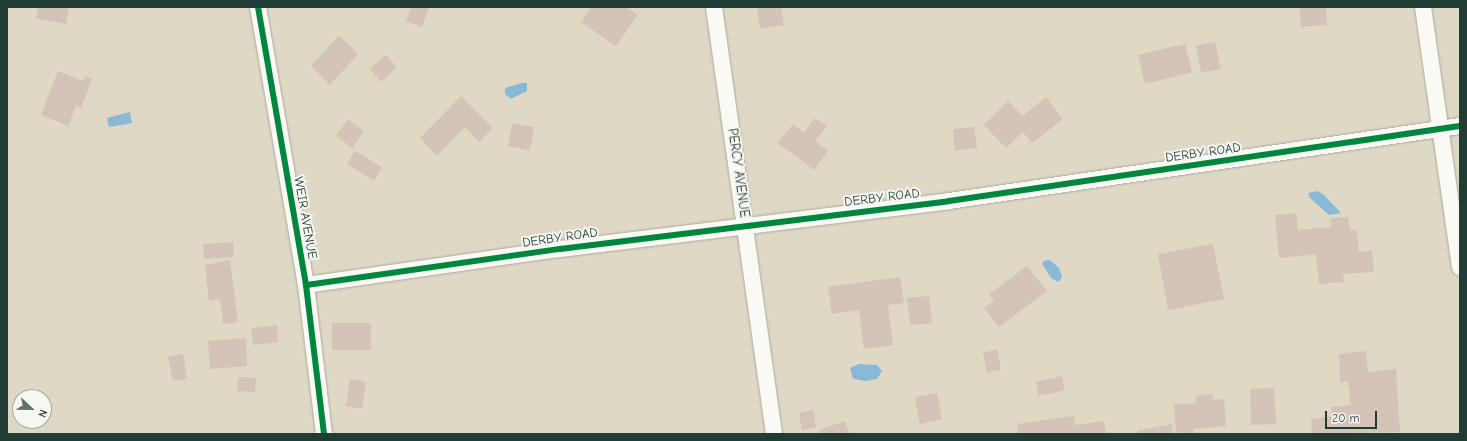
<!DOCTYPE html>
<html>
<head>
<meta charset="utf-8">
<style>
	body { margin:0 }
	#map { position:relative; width:1467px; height:441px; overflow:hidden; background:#ded8c4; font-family:"Comic Neue",sans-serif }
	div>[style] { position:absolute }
	.water>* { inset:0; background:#8ab9d5 }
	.building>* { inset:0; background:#d4c3b7 }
	.roads { filter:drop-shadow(0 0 1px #acab9e) drop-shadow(0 0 1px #acab9e) }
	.minor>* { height:16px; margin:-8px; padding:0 8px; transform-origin:8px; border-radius:8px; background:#faf9f6 }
	.cycleway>* { height:6px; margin:-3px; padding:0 3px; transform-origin:3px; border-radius:3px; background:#00873e }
	span { translate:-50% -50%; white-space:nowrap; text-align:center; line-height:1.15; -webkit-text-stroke:4px #f6f6f2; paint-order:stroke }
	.street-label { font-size:13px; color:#1f3d34 }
	.frame { position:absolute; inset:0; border:8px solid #1f3d34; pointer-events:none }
	.north { position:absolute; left:12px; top:389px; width:40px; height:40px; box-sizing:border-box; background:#f6f6f2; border:1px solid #a0aca6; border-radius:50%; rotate:112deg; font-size:11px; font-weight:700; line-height:16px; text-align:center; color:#1f3d34 }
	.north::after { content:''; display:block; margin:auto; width:14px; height:18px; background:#627366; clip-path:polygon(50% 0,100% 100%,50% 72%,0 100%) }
	.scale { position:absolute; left:1325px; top:411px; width:52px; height:18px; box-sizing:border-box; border:2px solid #1f3d34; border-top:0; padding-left:5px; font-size:12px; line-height:14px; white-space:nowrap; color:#1f3d34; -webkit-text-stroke:3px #f6f6f2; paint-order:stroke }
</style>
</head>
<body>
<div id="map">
	<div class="water">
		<div style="clip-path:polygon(522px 83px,527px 83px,527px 91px,511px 99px,505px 94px,505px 88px)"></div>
		<div style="clip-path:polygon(130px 112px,132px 123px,109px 127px,107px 118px)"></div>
		<div style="clip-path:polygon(1318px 191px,1324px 195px,1341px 213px,1329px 215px,1310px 198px,1308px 193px)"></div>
		<div style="clip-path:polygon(1046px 260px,1050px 260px,1059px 268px,1062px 277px,1058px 282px,1051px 278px,1044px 267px,1042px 263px)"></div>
		<div style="clip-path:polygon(859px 364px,877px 365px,882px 371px,877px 379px,865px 381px,853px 379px,850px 368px)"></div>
	</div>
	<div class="building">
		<div style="clip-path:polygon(38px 7px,69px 7px,66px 24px,36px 18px)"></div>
		<div style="clip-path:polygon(411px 7px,429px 7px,422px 27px,406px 21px)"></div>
		<div style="clip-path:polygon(592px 7px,626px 7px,638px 15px,616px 46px,581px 22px)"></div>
		<div style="clip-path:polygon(757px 7px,781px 7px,784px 25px,760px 29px)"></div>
		<div style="clip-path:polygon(1300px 7px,1326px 7px,1327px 25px,1301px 27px)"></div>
		<div style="clip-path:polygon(339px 35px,358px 54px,330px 85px,311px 66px)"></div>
		<div style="clip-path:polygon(1215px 42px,1221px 69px,1201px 73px,1196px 46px)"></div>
		<div style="clip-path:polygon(1185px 44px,1192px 72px,1145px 84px,1138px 55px)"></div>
		<div style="clip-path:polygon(386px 55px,397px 67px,381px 82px,370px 69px)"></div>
		<div style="clip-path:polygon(58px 71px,83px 81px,85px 76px,92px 79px,81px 108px,76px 106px,68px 126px,41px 115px)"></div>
		<div style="clip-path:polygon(461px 96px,493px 128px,479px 142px,465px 127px,437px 156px,420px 138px)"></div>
		<div style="clip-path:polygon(1046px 97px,1063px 119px,1032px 143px,1023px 132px,1006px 148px,984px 125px,1008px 101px,1023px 116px)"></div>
		<div style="clip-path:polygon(815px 118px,827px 126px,815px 141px,828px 151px,814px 170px,778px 143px,793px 124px,804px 133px)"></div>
		<div style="clip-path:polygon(348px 119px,364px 131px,352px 148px,336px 136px)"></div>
		<div style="clip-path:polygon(512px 123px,534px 127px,530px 150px,508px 146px)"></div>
		<div style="clip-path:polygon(974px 127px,977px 148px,955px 151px,953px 129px)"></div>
		<div style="clip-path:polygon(355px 151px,382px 167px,374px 181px,347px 164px)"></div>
		<div style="clip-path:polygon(1296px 213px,1298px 230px,1331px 227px,1331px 218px,1348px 217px,1350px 230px,1357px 230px,1359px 252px,1372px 250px,1374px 272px,1343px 274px,1344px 282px,1319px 284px,1316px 254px,1279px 258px,1275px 215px)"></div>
		<div style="clip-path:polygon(233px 242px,234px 257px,204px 259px,203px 244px)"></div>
		<div style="clip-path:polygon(1213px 244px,1224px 299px,1168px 310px,1158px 254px)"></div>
		<div style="clip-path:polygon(230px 260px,238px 322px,223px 324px,220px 299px,209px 301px,205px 265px)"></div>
		<div style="clip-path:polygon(1027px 266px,1047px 291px,999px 327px,984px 308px,994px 301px,989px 294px)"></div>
		<div style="clip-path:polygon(900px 277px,904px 303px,888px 305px,893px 345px,864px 349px,859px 310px,832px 314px,828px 287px)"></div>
		<div style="clip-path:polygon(929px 296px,932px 323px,910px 325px,907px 298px)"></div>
		<div style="clip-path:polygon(332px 323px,371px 323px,371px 350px,332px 350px)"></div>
		<div style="clip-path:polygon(277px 325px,278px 342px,253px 345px,251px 328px)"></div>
		<div style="clip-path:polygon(246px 338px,247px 366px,210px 369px,208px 341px)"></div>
		<div style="clip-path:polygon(997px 349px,1001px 370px,987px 373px,983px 353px)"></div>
		<div style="clip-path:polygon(1366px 351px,1368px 372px,1396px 369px,1400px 432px,1312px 434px,1311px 419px,1332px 416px,1331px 407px,1351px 405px,1348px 381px,1340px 383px,1339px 354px)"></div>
		<div style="clip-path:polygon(183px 354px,187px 378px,173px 381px,168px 357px)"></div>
		<div style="clip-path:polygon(1062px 376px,1065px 390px,1039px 396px,1036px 382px)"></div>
		<div style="clip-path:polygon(238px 377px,256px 378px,255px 392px,237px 391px)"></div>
		<div style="clip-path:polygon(350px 379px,366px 382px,362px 409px,346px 406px)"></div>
		<div style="clip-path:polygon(1274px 388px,1276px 424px,1251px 425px,1250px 389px)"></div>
		<div style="clip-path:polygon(937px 393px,942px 419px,920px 424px,915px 397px)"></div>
		<div style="clip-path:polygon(1212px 394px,1213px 400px,1224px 399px,1226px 426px,1193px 429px,1194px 434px,1176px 432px,1174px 405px,1196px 403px,1196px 396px)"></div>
		<div style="clip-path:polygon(813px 410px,816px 427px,802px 430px,799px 413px)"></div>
		<div style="clip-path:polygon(1074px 416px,1075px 425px,1104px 421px,1106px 434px,1018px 434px,1017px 424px)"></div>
		<div style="clip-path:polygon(845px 421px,849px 434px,821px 434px,819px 430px)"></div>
		<div style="clip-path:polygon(1172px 424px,1173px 434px,1137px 434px,1137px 431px)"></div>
	</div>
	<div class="roads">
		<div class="minor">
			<div style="left:258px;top:7px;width:282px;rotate:80.2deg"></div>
			<div style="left:306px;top:285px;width:150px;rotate:83.1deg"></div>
			<div style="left:714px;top:7px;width:431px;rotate:82deg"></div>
			<div style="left:1423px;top:7px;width:263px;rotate:81.9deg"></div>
			<div style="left:306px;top:285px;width:257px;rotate:-8.1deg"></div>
			<div style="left:560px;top:249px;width:392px;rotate:-7deg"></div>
			<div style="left:949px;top:201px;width:516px;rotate:-8.35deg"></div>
		</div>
	</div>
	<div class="cycleway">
		<div style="left:258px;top:7px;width:282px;rotate:80.2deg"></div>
		<div style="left:306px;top:285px;width:150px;rotate:83.1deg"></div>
		<div style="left:306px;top:285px;width:257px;rotate:-8.1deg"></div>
		<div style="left:560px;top:249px;width:392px;rotate:-7deg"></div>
		<div style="left:949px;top:201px;width:516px;rotate:-8.35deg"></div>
	</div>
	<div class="street-label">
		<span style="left:1203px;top:153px;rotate:-8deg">DERBY ROAD</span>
		<span style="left:738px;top:173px;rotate:82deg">PERCY AVENUE</span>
		<span style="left:882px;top:198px;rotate:-7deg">DERBY ROAD</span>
		<span style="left:305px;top:218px;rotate:80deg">WEIR AVENUE</span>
		<span style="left:560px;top:238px;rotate:-8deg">DERBY ROAD</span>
	</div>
	<div class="frame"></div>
	<div class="north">N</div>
	<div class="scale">20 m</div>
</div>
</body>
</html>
